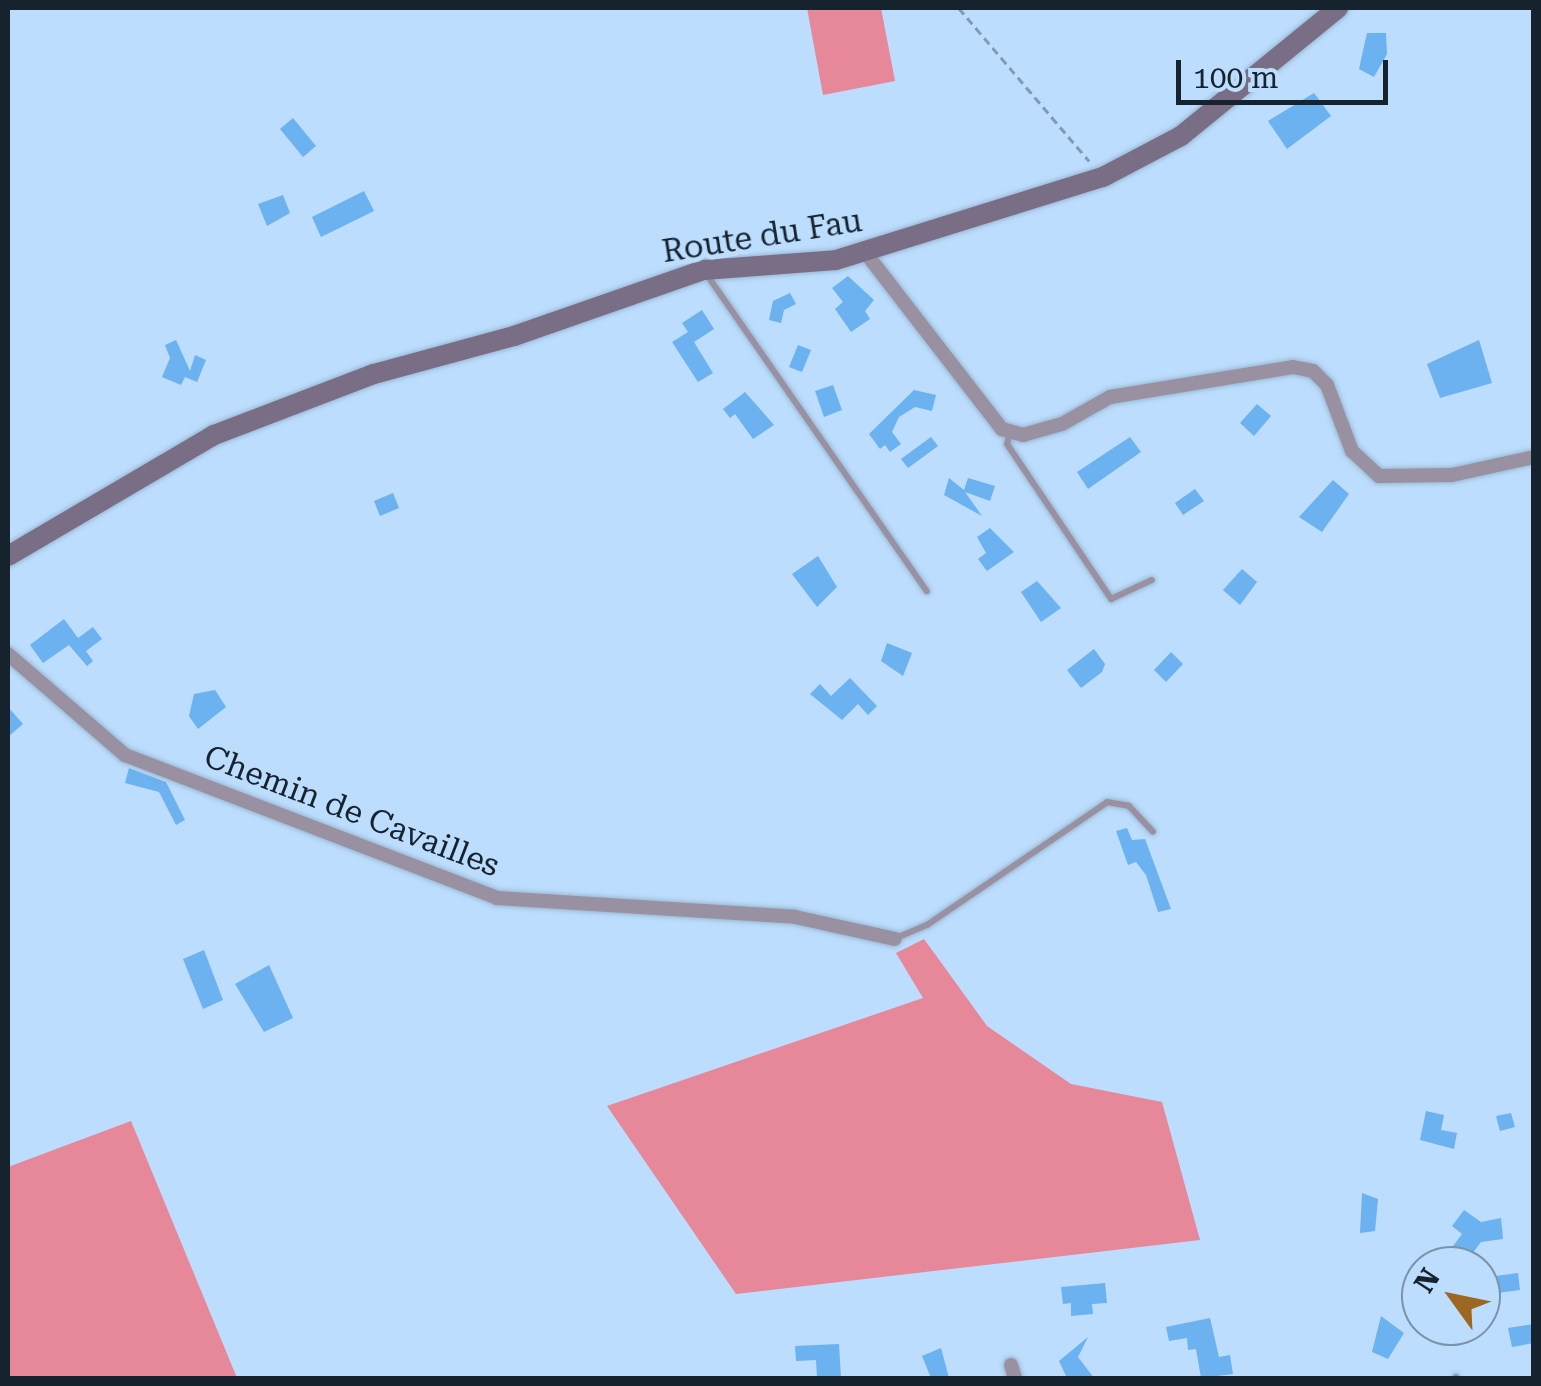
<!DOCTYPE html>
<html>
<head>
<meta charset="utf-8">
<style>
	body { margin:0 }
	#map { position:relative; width:1541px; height:1386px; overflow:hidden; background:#bcddfd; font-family:"Roboto Serif",serif }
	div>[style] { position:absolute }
	.green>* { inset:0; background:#e6879a }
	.building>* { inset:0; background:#6cb1f0 }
	.path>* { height:2.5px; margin-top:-1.25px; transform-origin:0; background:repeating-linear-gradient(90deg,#819bb4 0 8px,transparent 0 13px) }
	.roads { filter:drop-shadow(0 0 2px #9bb8d4) drop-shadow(0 0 2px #9bb8d4) }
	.lane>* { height:6px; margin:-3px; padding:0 3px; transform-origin:3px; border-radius:3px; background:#9991a1 }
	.street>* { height:14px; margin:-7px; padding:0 7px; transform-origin:7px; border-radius:7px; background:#9991a1 }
	.secondary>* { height:20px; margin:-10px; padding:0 10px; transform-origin:10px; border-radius:10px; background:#796e85 }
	span { translate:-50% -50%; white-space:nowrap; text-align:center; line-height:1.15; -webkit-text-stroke:10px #bcddfd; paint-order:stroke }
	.street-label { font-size:32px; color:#16232e }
	.frame { position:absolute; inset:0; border:10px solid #16232e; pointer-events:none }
	.north { position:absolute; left:1401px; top:1246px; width:100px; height:100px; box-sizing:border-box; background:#bcddfd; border:2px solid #7a93aa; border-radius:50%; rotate:303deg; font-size:28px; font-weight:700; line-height:40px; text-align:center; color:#16232e }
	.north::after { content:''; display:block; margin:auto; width:35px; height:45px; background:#9d6621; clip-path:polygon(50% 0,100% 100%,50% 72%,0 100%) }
	.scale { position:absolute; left:1176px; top:60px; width:212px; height:45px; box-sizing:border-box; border:5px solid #16232e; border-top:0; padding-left:12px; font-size:30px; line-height:35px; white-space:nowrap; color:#16232e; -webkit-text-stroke:8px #bcddfd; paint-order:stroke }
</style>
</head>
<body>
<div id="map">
	<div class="green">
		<div style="clip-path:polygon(807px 8px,881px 8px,895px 81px,823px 95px)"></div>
		<div style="clip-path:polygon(924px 939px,987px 1026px,1071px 1084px,1162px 1102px,1200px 1240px,736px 1294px,607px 1106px,923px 998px,896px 953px)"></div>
		<div style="clip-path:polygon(131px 1121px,237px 1378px,8px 1378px,8px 1167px)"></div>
	</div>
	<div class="building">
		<div style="clip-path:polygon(1367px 33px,1386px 33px,1387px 54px,1374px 77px,1359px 69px)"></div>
		<div style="clip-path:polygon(1314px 93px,1331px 116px,1287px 149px,1268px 121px)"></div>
		<div style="clip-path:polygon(293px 118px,316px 146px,303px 157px,280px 129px)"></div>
		<div style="clip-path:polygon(364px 191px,374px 211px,321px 237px,312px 217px)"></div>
		<div style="clip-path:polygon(283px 195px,290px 213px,267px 226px,258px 204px)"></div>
		<div style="clip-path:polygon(848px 276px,874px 300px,865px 311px,870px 319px,851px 332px,835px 309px,843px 302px,832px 288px)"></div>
		<div style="clip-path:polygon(790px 293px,796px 304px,784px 310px,781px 323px,769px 320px,773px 301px)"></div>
		<div style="clip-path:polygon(702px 310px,714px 329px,694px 342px,713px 373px,698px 382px,672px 342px,688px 332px,682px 323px)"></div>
		<div style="clip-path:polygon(176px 340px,190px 371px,195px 355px,206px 360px,197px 382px,185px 377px,181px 385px,162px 377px,170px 358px,165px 345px)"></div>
		<div style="clip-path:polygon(1479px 340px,1492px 383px,1440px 398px,1427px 364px)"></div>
		<div style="clip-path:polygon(798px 345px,811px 350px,802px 372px,789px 367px)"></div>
		<div style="clip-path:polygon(833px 385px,842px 410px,824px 417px,815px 391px)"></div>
		<div style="clip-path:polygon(914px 390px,936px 395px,932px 411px,915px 407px,899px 417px,892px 432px,901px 444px,890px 452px,885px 445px,880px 449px,869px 434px)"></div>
		<div style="clip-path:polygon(745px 392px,774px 425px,753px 439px,735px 414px,730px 418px,723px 409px)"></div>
		<div style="clip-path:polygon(1257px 404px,1271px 416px,1254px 436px,1240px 423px)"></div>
		<div style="clip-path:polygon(931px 437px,938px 446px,908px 468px,901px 459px)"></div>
		<div style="clip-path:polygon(1130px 437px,1141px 452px,1088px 489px,1077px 472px)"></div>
		<div style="clip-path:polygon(949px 478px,964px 490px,968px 478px,995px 486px,990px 501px,965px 492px,982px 516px,944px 495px)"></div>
		<div style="clip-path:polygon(1333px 480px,1349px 494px,1322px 532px,1299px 517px)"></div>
		<div style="clip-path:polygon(1195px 489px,1204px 501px,1183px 515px,1175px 503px)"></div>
		<div style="clip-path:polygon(393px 493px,399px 508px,380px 516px,374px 501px)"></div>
		<div style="clip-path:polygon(990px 528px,1014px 552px,987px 571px,978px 559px,986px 553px,977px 537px)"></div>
		<div style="clip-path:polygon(818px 556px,837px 587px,817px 607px,792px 574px)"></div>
		<div style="clip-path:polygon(1242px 569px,1257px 582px,1240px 605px,1223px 590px)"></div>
		<div style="clip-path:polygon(1037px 581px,1061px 608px,1041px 622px,1021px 592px)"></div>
		<div style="clip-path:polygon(64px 619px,78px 638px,93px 627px,102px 639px,86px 651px,93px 661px,87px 666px,69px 645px,43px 663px,30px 645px)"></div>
		<div style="clip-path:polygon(887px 643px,912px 653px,903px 676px,881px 661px)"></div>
		<div style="clip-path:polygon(1094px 649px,1105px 664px,1102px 672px,1081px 688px,1067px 670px)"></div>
		<div style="clip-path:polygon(1171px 652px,1183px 664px,1166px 682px,1154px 670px)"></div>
		<div style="clip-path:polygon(850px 678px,877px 706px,868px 715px,858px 704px,842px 720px,810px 694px,820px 684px,831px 696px)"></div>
		<div style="clip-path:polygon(215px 690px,226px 707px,198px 729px,189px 716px,194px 694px)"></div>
		<div style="clip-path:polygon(8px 707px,23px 724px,8px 737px)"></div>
		<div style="clip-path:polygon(129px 768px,166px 782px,185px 820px,176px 825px,159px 792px,125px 783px)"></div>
		<div style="clip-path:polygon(1127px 828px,1132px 840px,1145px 839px,1171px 909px,1158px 912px,1146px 875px,1136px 862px,1128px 865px,1116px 831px)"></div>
		<div style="clip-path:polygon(204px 950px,223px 1000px,203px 1009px,183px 959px)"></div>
		<div style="clip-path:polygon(269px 965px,293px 1018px,264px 1032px,235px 984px)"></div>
		<div style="clip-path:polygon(1426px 1111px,1444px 1115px,1441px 1130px,1457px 1133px,1454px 1149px,1420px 1140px)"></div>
		<div style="clip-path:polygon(1511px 1113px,1515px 1127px,1500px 1131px,1496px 1116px)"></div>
		<div style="clip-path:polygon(1362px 1193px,1378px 1199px,1375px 1231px,1360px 1233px)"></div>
		<div style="clip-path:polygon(1464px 1210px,1481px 1222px,1501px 1218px,1503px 1239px,1481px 1242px,1469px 1258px,1453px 1246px,1462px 1234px,1452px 1226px)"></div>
		<div style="clip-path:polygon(1518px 1273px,1520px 1290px,1483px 1295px,1481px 1278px)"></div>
		<div style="clip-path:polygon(1105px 1283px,1107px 1303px,1092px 1304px,1093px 1314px,1071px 1316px,1071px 1303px,1063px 1304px,1061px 1287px)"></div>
		<div style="clip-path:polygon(1381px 1316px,1404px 1333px,1388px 1359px,1372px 1352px)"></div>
		<div style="clip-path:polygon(1210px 1318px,1219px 1357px,1230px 1355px,1233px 1374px,1201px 1378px,1196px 1349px,1188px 1350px,1187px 1338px,1169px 1341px,1166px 1327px)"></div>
		<div style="clip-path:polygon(1534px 1324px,1534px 1343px,1512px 1347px,1508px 1328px)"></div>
		<div style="clip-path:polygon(1088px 1337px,1078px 1357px,1094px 1378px,1067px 1378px,1059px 1361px)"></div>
		<div style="clip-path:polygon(839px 1344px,841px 1378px,817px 1378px,816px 1360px,796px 1361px,795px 1346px)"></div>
		<div style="clip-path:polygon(941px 1348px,949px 1378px,931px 1378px,922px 1356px)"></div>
	</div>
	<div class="path">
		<div style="left:959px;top:8px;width:201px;rotate:49.6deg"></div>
	</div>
	<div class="roads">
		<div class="lane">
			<div style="left:707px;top:275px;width:385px;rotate:55.2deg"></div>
			<div style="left:1010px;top:433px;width:11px;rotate:105deg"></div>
			<div style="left:1007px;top:444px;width:187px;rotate:56.1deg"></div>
			<div style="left:1111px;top:599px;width:45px;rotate:-24.9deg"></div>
			<div style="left:896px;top:938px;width:34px;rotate:-23deg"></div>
			<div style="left:927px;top:925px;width:218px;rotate:-34.3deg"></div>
			<div style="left:1107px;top:802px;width:22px;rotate:10deg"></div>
			<div style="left:1129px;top:806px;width:35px;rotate:47deg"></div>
			<div style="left:1456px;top:1377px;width:1px;rotate:90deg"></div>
		</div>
		<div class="street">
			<div style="left:865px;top:252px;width:224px;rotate:52.3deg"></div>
			<div style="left:1002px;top:429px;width:22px;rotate:16deg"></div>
			<div style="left:1023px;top:435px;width:41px;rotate:-15.8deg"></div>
			<div style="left:1062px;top:424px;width:55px;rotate:-29.4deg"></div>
			<div style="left:1110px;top:397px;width:185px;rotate:-9.3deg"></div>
			<div style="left:1293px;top:367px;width:20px;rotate:11deg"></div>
			<div style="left:1313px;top:371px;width:20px;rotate:45deg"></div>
			<div style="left:1327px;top:385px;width:71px;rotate:69.3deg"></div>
			<div style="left:1352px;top:451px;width:37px;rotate:43deg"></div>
			<div style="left:1379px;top:476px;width:73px;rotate:-0.8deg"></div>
			<div style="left:1452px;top:475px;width:84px;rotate:-12.4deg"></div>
			<div style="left:8px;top:654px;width:155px;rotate:40.8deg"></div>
			<div style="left:125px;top:755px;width:399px;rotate:21deg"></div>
			<div style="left:497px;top:898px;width:299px;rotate:3.6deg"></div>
			<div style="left:795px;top:917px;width:102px;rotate:12.4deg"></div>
			<div style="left:1011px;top:1365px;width:14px;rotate:73deg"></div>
		</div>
		<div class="secondary">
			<div style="left:8px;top:556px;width:239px;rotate:-30.4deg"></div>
			<div style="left:214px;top:435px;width:171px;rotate:-20.9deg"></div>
			<div style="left:374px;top:374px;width:145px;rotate:-15.2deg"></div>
			<div style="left:514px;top:336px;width:201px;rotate:-19.2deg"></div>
			<div style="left:704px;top:270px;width:132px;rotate:-4.3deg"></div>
			<div style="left:836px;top:260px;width:280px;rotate:-17.3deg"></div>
			<div style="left:1103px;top:177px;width:88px;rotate:-27.7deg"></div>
			<div style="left:1181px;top:136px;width:203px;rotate:-39.2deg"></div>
		</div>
	</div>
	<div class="street-label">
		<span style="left:762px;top:236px;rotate:-9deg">Route du Fau</span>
		<span style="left:352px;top:811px;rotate:21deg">Chemin de Cavailles</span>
	</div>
	<div class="frame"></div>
	<div class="north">N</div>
	<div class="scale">100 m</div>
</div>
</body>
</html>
